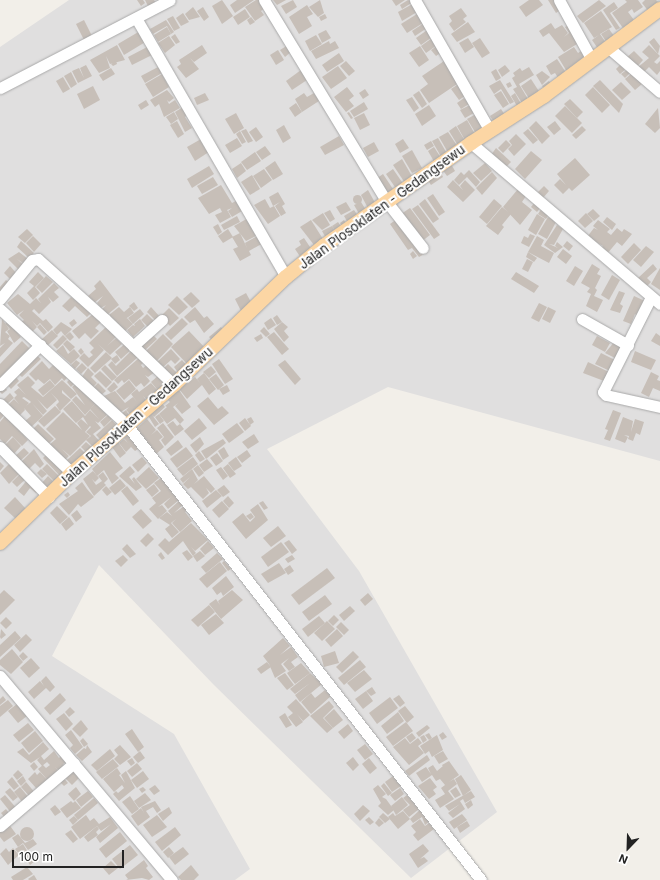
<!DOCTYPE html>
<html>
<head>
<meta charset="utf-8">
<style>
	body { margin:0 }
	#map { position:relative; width:660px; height:880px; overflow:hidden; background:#f2efe9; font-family:Inter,sans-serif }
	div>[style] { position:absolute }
	.residential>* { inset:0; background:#e0dfdf }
	.building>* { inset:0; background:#c7bfb8 }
	.round { border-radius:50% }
	.roads { filter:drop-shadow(0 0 1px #a9a9a9) drop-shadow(0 0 1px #a9a9a9) }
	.minor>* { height:11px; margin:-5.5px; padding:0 5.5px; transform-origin:5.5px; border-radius:5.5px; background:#fff }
	.major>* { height:14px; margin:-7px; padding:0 7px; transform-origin:7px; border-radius:7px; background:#fcd6a4 }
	span { translate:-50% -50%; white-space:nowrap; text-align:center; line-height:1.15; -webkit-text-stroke:4px #fff; paint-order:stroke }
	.street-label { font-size:13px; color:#222 }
	.north { position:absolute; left:608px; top:828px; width:40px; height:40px; -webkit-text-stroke:3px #fff; paint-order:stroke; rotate:203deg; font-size:11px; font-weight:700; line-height:16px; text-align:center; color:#222 }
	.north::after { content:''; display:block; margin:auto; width:14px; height:18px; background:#222; clip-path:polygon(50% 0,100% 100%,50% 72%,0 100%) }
	.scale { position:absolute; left:12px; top:850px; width:112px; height:18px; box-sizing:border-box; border:2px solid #222; border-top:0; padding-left:5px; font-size:12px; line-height:14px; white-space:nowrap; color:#222; -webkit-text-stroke:3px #fff; paint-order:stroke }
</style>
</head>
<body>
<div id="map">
	<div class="residential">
		<div style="clip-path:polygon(69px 0,660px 0,660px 461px,388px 387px,267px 449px,359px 571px,497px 812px,411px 878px,213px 684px,99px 565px,52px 656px,174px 734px,250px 869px,235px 880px,0 880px,0 47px)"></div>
	</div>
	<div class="building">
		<div style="clip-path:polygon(137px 0,143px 0,145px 3px,141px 6px)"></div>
		<div style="clip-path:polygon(145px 0,154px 0,156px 3px,148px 6px)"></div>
		<div style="clip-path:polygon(222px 0,233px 16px,222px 24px,212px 6px)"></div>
		<div style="clip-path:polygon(237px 0,254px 0,235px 13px,230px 5px)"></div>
		<div style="clip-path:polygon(256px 0,260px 0,265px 8px,261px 11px,264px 15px,255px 21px,245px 7px)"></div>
		<div style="clip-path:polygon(273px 0,286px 0,277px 5px)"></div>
		<div style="clip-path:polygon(293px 0,297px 7px,286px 14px,281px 6px)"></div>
		<div style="clip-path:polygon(320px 0,324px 13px,318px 17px,309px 7px)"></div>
		<div style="clip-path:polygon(392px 0,405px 0,396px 6px)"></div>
		<div style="clip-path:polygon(408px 0,413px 2px,402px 9px,400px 5px)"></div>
		<div style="clip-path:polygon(529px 0,539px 0,543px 5px,526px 17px,519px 7px)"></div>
		<div style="clip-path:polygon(548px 0,562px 0,566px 6px,556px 13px)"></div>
		<div style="clip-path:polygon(599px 0,606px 6px,583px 23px,577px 16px)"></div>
		<div style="clip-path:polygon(625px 0,638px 0,643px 7px,634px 13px,632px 9px,628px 12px,634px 20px,623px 28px,612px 13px,627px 2px)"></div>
		<div style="clip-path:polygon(645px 0,656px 0,659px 3px,653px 17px,642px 3px)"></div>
		<div style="clip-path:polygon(418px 1px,422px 9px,402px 21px,398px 12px)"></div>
		<div style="clip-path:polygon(614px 2px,618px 8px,610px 13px,620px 28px,616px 30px,603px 10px)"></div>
		<div style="clip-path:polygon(307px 5px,313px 14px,307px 17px,312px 26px,299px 34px,289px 17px)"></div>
		<div style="clip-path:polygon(193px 7px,200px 17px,189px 20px,185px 14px)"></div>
		<div style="clip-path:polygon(203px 7px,209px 17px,204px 21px,197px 11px)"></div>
		<div style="clip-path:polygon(461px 8px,467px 16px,463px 19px,466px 22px,454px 31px,449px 24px,452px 21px,449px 16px)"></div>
		<div style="clip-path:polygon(245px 9px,250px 17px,238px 25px,233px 17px)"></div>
		<div style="clip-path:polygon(601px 11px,612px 27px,600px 34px,611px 50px,603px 56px,592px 40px,599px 35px,594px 38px,584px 23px)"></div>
		<div style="clip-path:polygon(183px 13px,189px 22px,181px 26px,176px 18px)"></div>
		<div style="clip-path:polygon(325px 14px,327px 18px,321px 21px,319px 17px)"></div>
		<div style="clip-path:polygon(417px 14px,423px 23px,407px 33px,401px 24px)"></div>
		<div style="clip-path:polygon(173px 16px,180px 28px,174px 31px,167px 19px)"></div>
		<div style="clip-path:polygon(251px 17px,255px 22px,250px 25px,247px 20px)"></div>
		<div style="clip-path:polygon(84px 20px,92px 36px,84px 40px,76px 24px)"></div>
		<div style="clip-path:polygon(166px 20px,174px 32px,171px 34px,167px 26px,153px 34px,150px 29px)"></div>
		<div style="clip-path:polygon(468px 22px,475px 32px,457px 42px,451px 34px)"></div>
		<div style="clip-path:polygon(574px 22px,582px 41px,564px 52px,549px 33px,543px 37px,539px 31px,551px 23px,555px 29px,562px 25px,568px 33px,564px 37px,569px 33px,565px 27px)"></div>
		<div style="clip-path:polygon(424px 23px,427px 28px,415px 36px,412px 31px)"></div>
		<div style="clip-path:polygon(167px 27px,171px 34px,158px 42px,154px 35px)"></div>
		<div style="clip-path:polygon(430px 28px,435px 35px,421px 45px,416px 38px)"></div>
		<div style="clip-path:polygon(609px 29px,620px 44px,612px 50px,601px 34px)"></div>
		<div style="clip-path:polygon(326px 30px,331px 38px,322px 43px,318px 34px)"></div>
		<div style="clip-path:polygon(140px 31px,147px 41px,124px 55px,118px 44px)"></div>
		<div style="clip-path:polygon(175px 34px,180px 42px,176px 44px,171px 37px)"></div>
		<div style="clip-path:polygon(316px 35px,322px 44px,310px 51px,305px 41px)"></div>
		<div style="clip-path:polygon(169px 36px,175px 45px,165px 53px,158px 43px)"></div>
		<div style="clip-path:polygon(435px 36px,440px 43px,426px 53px,421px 46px)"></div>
		<div style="clip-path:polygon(468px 38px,474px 47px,465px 53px,459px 43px)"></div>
		<div style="clip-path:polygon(480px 38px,490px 53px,482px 58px,472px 43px)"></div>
		<div style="clip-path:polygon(654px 38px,660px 46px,658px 54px,649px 42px)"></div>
		<div style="clip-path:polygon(329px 41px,330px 44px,335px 41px,339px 48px,316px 59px,311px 51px)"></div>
		<div style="clip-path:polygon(441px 43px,446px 49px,436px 56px,431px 50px)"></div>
		<div style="clip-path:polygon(117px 45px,125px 60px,110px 64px,106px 56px,110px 68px,99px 73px,90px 60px)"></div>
		<div style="clip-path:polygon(151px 45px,156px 53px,132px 65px,128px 57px)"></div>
		<div style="clip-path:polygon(202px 45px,207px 53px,194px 62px,190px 58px,199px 69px,186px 78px,177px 67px,181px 64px,179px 60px)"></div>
		<div style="clip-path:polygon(288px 45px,292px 51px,285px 57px,280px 50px)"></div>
		<div style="clip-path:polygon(649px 45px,660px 56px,654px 62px,657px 64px,660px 61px,660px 71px,657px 75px,649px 67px,653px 63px,642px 74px,637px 68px,649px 58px,642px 52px)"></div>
		<div style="clip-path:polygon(420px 46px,429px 60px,419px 67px,409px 53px)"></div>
		<div style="clip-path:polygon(574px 47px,578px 53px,587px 47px,591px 54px,569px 75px,558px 57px)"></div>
		<div style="clip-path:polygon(278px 50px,284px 60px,276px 65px,270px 55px)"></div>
		<div style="clip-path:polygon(634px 51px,643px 60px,636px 68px,626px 58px)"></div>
		<div style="clip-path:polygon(339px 53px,344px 61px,327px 72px,322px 65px)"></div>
		<div style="clip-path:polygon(447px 59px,460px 82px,429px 103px,420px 90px,428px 84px,422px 76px)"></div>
		<div style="clip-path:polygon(557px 59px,567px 74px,559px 79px,555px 73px,551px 75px,546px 66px)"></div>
		<div style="clip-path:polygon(116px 61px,117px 64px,113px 66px,111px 64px)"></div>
		<div style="clip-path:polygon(346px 61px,355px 71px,349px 76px,340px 66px)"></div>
		<div style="clip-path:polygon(86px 65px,92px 76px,78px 83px,72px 71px,79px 68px,84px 78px,80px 68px)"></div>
		<div style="clip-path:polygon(505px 65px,510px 71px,502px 77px,498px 70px)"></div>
		<div style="clip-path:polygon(620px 65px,625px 70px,620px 74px,616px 69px)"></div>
		<div style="clip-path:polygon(338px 66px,347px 78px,331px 89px,322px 77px)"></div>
		<div style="clip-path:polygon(158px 67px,162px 73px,145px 83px,141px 76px)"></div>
		<div style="clip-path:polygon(529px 67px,534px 75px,519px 84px,531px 104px,525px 108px,513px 89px,517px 87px,512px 78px,515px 76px,513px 73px,520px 68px,522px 71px)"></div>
		<div style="clip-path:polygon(111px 68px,115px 74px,103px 81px,99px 75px)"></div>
		<div style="clip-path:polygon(496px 69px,501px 78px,496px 81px,491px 72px)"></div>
		<div style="clip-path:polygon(628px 69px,631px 72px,625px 78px,621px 74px)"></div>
		<div style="clip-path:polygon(301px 70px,307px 80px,292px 90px,286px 81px)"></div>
		<div style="clip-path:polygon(542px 71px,550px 77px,542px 85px,536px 75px)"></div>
		<div style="clip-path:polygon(71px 72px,77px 84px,71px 88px,64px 76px)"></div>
		<div style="clip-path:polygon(632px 73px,642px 84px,635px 90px,625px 79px)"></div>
		<div style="clip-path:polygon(162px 74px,169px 87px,153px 97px,145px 84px)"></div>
		<div style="clip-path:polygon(63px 77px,70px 89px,63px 93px,56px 81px)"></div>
		<div style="clip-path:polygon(531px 79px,542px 96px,532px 103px,521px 86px)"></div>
		<div style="clip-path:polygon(500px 80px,514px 102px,510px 104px,501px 89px,494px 94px,489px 86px)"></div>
		<div style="clip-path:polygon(600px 80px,623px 104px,619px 113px,593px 86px)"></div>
		<div style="clip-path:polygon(549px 81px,554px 88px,547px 93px,542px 86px)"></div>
		<div style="clip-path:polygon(510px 82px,512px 86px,508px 88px,506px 84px)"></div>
		<div style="clip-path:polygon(621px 82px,631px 92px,622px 100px,612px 90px)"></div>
		<div style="clip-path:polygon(460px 83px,468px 94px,459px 100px,451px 89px)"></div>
		<div style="clip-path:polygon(93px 86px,100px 100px,84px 109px,77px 94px)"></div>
		<div style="clip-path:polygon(347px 87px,354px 96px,349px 100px,354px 106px,346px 112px,334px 97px)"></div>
		<div style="clip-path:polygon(593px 87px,610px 105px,602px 113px,585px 95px)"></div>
		<div style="clip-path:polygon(365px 89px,369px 95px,363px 99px,359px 93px)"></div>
		<div style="clip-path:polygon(167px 90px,174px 98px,169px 102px,167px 100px,169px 104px,175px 100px,180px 108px,164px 117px,159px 104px,155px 107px,150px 100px)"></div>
		<div style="clip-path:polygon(419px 91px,427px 104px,422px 108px,413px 95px)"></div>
		<div style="clip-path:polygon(501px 91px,509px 104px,503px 108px,494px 95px)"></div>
		<div style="clip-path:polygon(205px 93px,209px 100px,197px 105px,194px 98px)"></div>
		<div style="clip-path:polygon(304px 93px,307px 97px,314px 93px,319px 101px,302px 112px,295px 99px)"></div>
		<div style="clip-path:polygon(515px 93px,524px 109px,520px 111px,511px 96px)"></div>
		<div style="clip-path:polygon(412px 97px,419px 108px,414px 112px,406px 100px)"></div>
		<div style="clip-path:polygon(464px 98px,469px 104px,461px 109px,457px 103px)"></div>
		<div style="clip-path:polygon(570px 99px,583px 112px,577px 118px,564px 104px)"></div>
		<div style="clip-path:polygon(146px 100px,149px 105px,141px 110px,138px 105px)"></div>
		<div style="clip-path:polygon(364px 102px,368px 109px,354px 117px,350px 111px)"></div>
		<div style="clip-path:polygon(296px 103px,302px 112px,295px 117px,289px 108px)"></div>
		<div style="clip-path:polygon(429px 105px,436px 116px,422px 126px,415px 114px)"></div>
		<div style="clip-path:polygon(470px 105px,474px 113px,465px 118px,460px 110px)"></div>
		<div style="clip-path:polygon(565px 106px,582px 123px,572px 133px,555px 116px)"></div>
		<div style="clip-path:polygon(183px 107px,188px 114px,185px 117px,192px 128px,185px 132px,175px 112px)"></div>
		<div style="clip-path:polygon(658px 108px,660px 128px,655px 133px,645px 124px)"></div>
		<div style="clip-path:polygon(501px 109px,509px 121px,498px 128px,490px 116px)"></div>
		<div style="clip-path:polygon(174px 112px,178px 119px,171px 124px,166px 117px)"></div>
		<div style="clip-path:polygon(349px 112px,353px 118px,351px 119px,347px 113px)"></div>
		<div style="clip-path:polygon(236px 113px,244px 128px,234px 134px,225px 119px)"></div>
		<div style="clip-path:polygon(364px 113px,370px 125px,360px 130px,354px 118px)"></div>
		<div style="clip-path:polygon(478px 113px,489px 131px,478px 137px,467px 119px)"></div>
		<div style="clip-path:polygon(467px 120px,476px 136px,466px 142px,457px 126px)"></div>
		<div style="clip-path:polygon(177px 121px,184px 134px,178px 138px,170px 125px)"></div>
		<div style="clip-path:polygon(536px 121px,550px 136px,542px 144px,529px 128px)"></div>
		<div style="clip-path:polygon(555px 121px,561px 129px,554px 135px,547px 127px)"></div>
		<div style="clip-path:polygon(284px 125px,291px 138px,283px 143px,276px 130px)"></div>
		<div style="clip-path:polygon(456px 126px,467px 144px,460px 149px,449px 131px)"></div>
		<div style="clip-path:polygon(582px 126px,586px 130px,576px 139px,572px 135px)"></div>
		<div style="clip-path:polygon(256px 127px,263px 137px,256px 142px,249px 132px)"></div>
		<div style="clip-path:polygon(246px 129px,253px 141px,248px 143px,241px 131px)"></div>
		<div style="clip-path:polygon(528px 129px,538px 140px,533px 144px,523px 133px)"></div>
		<div style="clip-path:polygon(240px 131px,246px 142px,242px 144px,236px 134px)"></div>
		<div style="clip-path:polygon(448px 132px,460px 150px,450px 156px,439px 137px)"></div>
		<div style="clip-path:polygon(516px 134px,526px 144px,514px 156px,508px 149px,512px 145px,509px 141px)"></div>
		<div style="clip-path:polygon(339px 136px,344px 145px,325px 155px,320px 147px)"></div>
		<div style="clip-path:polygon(237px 138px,242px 146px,230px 153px,225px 145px)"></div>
		<div style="clip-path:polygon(438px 138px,449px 157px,443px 160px,432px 141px)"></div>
		<div style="clip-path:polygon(201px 139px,212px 150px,195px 161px,187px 147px)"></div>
		<div style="clip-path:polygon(403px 139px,409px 148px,400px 153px,395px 144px)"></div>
		<div style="clip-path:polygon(506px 140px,511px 145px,503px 153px,498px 148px)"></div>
		<div style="clip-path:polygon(431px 141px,434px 146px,427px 150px,424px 145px)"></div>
		<div style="clip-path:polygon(374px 142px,379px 151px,368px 157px,363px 148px)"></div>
		<div style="clip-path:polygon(265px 146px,271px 154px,262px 160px,256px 152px)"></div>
		<div style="clip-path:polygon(434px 147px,443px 161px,436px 165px,428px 151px)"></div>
		<div style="clip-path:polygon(496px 148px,511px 162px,505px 168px,491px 155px)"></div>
		<div style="clip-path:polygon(412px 150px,422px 168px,412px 173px,402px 156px)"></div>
		<div style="clip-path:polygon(531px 151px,542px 160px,525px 179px,515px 169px)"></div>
		<div style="clip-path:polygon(255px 152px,261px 161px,247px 170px,241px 162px)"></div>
		<div style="clip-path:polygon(575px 158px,590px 175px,572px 191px,569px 188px,563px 194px,554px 185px,560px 179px,566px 185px,557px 174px)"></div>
		<div style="clip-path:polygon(402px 159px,413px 178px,405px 183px,393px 165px)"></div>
		<div style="clip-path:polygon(275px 161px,283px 174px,273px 180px,265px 168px)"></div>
		<div style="clip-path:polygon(241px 163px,246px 171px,237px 178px,232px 169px)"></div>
		<div style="clip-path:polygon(485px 163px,492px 171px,481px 181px,473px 173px)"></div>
		<div style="clip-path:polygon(451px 164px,455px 171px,447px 176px,442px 169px)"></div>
		<div style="clip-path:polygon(209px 166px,214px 174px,192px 188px,187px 179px)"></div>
		<div style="clip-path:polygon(264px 169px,272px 180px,261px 188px,253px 176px)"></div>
		<div style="clip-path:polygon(393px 169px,404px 185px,397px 190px,386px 174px)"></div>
		<div style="clip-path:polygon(469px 170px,480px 182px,476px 187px,467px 177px,459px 185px,454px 180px,461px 172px,464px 175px)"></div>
		<div style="clip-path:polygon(440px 171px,443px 177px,431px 185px,427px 179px)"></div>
		<div style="clip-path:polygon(492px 172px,497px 178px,482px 195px,476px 188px)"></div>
		<div style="clip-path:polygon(383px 174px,395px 192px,388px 197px,376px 179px)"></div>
		<div style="clip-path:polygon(252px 175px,260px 189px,250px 195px,241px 182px)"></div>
		<div style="clip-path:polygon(213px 177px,218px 185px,202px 194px,197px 186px)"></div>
		<div style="clip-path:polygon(453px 180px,463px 190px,460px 186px,465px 180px,475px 190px,463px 202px,447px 187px)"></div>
		<div style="clip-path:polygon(221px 185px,232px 203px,236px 201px,242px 211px,232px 217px,228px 211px,232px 208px,227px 210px,226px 208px,231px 217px,220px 223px,215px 215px,222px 212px,220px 208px,209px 214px,198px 198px)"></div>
		<div style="clip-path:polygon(544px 186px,549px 191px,543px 198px,538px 192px)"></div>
		<div style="clip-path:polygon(518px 189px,526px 196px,522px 202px,532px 210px,520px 225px,503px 207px)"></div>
		<div style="clip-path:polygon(368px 190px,378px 208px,370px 212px,361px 195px)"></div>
		<div style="clip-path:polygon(278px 192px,285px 204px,282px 206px,286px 213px,281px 216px,275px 206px,280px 202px,273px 206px,269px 197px)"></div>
		<div style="clip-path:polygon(433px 194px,445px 212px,439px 216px,427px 198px)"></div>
		<div class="round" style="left:352.5px;top:194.5px;width:9px;height:9px"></div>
		<div style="clip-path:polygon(265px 199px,270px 208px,274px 206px,280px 216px,268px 224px,254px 205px)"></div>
		<div style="clip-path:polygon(425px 199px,439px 219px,433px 223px,419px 204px)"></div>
		<div style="clip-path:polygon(494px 199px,502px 206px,487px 224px,479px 217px)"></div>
		<div style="clip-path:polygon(346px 202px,351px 210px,341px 215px,336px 207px)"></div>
		<div style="clip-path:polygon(361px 202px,369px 215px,362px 219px,354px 205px)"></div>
		<div style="clip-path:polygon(535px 202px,541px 207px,537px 212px,531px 207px)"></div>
		<div style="clip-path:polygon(418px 205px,440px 235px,434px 239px,412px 209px)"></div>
		<div style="clip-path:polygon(502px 207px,511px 214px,502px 225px,504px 227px,498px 235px,486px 226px)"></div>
		<div style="clip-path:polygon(410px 208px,430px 235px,421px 242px,401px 214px)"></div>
		<div style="clip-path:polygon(542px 208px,550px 213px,546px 219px,538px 214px)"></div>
		<div style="clip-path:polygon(593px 209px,600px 216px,594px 221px,587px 214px)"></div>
		<div style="clip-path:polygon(330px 210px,335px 219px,330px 222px,324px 213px)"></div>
		<div style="clip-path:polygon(354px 210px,362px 222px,351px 228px,344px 216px)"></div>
		<div style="clip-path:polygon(323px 213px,330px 225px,322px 230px,312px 220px)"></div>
		<div style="clip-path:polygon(586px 213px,593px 221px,585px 228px,578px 221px)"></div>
		<div style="clip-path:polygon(537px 214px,545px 219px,536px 235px,528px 230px)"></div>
		<div style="clip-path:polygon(237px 216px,240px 222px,224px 230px,221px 225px)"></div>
		<div style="clip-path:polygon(250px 217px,262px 233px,246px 241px,234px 226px)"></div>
		<div style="clip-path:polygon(400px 217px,426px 253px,419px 257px,412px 248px,408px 250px,390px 224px)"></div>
		<div style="clip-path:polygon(548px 217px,556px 222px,547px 239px,538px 234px)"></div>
		<div style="clip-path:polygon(607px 217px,616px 224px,612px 230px,603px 222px)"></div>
		<div style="clip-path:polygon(311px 220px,323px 239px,314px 245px,300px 227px)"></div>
		<div style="clip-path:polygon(344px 220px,349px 228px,345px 231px,340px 223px)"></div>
		<div style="clip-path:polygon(598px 220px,610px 229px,607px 232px,611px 235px,617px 228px,622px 232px,624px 229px,632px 234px,622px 246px,617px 242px,607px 254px,600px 249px,603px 246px,587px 237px,594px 228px,598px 230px,593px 226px)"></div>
		<div style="clip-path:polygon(338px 222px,344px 231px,338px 235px,332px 226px)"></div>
		<div style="clip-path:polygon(218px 224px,222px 232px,218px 235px,213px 227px)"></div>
		<div style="clip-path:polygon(557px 225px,563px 229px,554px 245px,549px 244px,558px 248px,555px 246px,557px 242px,563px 247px,555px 253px,544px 245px)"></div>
		<div style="clip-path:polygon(332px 226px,340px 239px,330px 245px,322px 231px)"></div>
		<div style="clip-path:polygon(27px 229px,33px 235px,25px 243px,18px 237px)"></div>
		<div style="clip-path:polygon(228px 229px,233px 237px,223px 243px,218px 236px)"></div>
		<div style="clip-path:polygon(240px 233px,247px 248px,245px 243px,261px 234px,265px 242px,249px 251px,251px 255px,240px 261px,233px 249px,238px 247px,232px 237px)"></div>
		<div style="clip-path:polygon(530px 234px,535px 236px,529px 247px,521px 243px,524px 236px,528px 238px)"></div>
		<div style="clip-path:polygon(33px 236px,41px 244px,34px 252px,26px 243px)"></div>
		<div style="clip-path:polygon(537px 236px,544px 240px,541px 246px,554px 253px,549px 263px,528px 252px)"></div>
		<div style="clip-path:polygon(304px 238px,314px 253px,303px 261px,295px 249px,301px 245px,299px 241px)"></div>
		<div style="clip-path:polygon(21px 241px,34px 253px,29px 258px,17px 247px)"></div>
		<div style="clip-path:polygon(567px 241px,573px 246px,569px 251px,563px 246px)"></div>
		<div style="clip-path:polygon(634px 243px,641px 250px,628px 264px,621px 257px)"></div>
		<div style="clip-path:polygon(646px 246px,654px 252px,641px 267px,633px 260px)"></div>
		<div style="clip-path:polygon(563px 249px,572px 256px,566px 264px,557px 257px)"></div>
		<div style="clip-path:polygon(413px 251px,417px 256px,413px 259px,410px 254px)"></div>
		<div style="clip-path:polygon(19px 252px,28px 259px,24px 264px,17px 259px,24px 265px,19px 270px,8px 259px)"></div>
		<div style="clip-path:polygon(528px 252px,537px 258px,534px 262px,526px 257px)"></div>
		<div style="clip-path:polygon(527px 259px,533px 262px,528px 272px,522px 269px)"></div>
		<div style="clip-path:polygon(592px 264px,600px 269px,597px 274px,601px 276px,595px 288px,597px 290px,594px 296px,603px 300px,597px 312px,586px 306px,591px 294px,587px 292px,590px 288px,581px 283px)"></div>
		<div style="clip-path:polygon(653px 264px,657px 269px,647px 278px,651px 282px,645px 288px,637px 279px)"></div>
		<div style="clip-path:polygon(10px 266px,17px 274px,11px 280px,4px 273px)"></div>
		<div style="clip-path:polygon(575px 266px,583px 271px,574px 286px,566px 281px)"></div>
		<div style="clip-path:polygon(660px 268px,660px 290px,651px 284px)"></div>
		<div style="clip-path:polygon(38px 272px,44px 278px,35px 287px,40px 293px,33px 300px,27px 293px,34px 286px,29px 282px)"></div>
		<div style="clip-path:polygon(516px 272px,539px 286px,534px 293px,511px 279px)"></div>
		<div style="clip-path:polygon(612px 275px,620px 280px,609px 300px,601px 295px)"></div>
		<div style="clip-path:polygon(46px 276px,53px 282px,42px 293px,36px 287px)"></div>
		<div style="clip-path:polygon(6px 280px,11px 285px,0 297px,0 287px)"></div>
		<div style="clip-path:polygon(100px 280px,119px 305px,107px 315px,101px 310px,106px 305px,101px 308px,97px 303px,103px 296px,94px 303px,88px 296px,96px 289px,94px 286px)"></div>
		<div style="clip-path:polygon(54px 283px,59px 288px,54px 292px,59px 297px,53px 302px,48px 297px,51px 302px,39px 314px,34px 309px,32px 311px,43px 321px,46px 319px,53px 327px,48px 332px,40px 323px,37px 326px,32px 321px,37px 327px,32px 332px,21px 322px,24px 320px,19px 315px,24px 310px,17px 315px,7px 303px,18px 294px,30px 304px,36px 298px,41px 303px,38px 299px)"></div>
		<div style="clip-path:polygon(619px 291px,625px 293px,620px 304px,623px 306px,620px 313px,610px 310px)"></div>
		<div style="clip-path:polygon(191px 292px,200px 301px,192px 308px,183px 299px)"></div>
		<div style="clip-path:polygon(246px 293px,252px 304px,241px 311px,235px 299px)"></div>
		<div style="clip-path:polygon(177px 296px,188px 307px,179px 315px,168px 305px)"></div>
		<div style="clip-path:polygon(634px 296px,645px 301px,638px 316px,635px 314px,631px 324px,623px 321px)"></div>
		<div style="clip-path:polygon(71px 297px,92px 312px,87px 317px,75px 306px,69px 312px,62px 306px)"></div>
		<div style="clip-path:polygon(134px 302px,138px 308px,134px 311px,129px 306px)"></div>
		<div style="clip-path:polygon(539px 303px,547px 307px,539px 322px,531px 318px)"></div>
		<div style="clip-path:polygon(119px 307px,124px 312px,130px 307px,134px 313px,124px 320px,127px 318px,133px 324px,124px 332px,109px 315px)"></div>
		<div style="clip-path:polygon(151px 307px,160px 317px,156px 321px,147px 312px)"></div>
		<div style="clip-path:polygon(195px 307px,204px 318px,207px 316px,214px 324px,204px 333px,195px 320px,190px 323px,184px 317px)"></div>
		<div style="clip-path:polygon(548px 307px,556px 311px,550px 323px,542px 319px)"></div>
		<div style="clip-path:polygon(169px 308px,179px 318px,170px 326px,161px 316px)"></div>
		<div style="clip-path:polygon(140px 309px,144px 314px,133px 324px,128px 318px)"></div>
		<div style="clip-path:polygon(93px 314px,101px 322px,95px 328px,99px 331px,91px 339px,85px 333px,79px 339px,72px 331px)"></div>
		<div style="clip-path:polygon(147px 314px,156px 323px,150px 329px,141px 320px)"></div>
		<div style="clip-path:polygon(277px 315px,282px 322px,277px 325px,273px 318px)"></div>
		<div style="clip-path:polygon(182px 318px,188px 324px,171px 340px,165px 334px)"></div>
		<div style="clip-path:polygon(271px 318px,276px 325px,268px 330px,264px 323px)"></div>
		<div style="clip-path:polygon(2px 319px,9px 329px,5px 332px,10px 336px,8px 339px,13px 343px,0 357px,0 348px,5px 343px,0 346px)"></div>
		<div style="clip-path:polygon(74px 319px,77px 323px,72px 327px,69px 323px)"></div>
		<div style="clip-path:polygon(140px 319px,145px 326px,133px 337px,127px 330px,133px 325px,135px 326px,134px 324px)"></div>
		<div style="clip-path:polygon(8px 321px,21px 337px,14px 343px,7px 331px,10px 329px,5px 324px)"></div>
		<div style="clip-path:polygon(61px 322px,72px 329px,65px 336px,61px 331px,57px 335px,53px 330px)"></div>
		<div style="clip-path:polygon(282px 322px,288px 327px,284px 331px,289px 337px,284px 342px,274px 329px)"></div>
		<div style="clip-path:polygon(40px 324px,47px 332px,44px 335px,37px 327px)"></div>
		<div style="clip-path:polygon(107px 326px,117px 336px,107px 346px,116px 338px,122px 344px,110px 355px,98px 344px,104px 350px,88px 367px,79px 358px,84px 353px,89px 358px,93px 355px,90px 352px,94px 348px,89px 343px)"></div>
		<div style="clip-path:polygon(221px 327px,228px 336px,217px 346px,209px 337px)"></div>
		<div style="clip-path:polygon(264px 327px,270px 334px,266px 337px,260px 331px)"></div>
		<div style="clip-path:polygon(52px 330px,58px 336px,47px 346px,41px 340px)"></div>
		<div style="clip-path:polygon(189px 331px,207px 350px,189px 366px,171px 347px)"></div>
		<div style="clip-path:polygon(70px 332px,74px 337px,70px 341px,65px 336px)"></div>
		<div style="clip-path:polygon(274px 332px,289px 349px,282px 355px,267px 337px)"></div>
		<div style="clip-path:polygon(151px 333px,157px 339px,143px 352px,137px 346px)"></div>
		<div style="clip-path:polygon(656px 333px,660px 336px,660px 346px,651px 341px)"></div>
		<div style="clip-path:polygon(163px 334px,173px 344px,156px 362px,146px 351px)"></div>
		<div style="clip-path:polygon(261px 334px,263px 338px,257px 342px,254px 338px)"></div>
		<div style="clip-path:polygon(63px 335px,67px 339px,57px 349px,53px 345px)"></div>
		<div style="clip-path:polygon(597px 336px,610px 343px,605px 352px,592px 345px)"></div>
		<div style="clip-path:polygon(67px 340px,75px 347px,70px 352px,63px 344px)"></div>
		<div style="clip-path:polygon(22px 341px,31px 350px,0 378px,0 364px)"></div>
		<div style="clip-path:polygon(615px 341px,625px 346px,622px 352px,617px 351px,622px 353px,619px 360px,605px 353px)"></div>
		<div style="clip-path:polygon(126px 343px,132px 349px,121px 359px,115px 352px)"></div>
		<div style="clip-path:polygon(63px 345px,68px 354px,74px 349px,80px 356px,71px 364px,56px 351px)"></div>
		<div style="clip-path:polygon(81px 348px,84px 352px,81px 355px,78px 351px)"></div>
		<div style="clip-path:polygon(171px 349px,180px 359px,175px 364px,171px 360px,161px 369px,156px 363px)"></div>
		<div style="clip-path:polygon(132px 350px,138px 357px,117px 376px,108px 365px,112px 361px,116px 366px)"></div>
		<div style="clip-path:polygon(635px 351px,656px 360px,651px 370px,631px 362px)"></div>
		<div style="clip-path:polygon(106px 352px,112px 358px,95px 373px,90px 368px)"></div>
		<div style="clip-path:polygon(34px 353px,41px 359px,22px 377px,15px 371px)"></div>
		<div style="clip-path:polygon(601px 353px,617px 361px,612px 372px,595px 364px)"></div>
		<div style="clip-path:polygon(117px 355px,120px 360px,115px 364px,111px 359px)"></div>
		<div style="clip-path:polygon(140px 357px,144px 362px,141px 365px,143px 368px,149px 363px,155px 372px,148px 377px,145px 375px,150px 381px,144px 387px,141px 383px,136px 387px,129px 379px,124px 383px,122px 380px,118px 384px,114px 380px)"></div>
		<div style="clip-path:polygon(219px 359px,233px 379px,225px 384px,212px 364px)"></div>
		<div style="clip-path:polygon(76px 360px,80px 363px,75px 369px,71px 365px)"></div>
		<div style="clip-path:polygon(182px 360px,188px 367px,180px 375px,174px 367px)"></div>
		<div style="clip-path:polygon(285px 360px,301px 379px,295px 385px,278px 365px)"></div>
		<div style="clip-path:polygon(42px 361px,49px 369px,54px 364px,67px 378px,64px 381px,62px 378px,55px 385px,50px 379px,44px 384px,38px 379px,36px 381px,29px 374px)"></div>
		<div style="clip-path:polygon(588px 362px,609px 372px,604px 381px,583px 373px)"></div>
		<div style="clip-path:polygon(82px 363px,87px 368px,81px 374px,76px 369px)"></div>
		<div style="clip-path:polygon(168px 364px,179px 375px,172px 381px,162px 370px)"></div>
		<div style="clip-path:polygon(105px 365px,117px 377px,112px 381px,101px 369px)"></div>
		<div style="clip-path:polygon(211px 366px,216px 372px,209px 378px,203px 372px)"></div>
		<div style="clip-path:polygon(88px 368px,94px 374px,91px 377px,97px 383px,92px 388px,81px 378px)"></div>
		<div style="clip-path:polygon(100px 371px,112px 382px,106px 388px,94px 376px)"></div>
		<div style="clip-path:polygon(651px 372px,659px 376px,657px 380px,660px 381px,660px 391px,653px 388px,649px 397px,641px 393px)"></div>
		<div style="clip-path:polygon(204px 373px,216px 389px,209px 395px,202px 385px,187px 399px,179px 389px,195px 377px,201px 384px,197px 379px)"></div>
		<div style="clip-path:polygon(216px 374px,224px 385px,218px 390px,209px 379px)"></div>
		<div style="clip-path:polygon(159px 375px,169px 386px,160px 393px,151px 382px)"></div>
		<div style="clip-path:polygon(15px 376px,19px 381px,11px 389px,4px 381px)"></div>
		<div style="clip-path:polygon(28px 376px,35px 383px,31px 387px,43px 397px,62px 380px,77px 394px,71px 399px,62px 390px,62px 393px,71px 400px,60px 411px,56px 405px,59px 402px,58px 400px,51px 393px,57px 400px,47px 409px,37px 399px,47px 411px,43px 415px,30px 401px,24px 397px,22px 398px,29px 403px,26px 406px,31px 402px,43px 416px,29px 429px,24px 422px,31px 416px,24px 408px,25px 410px,18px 417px,8px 405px,14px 399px,19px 404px,14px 398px,17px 395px,14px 392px,19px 388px,26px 395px,17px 385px)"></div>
		<div style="clip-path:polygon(72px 377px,76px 382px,71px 387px,67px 382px)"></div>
		<div style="clip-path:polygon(50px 380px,55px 386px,43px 396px,38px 390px)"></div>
		<div style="clip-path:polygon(129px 380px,136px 389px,124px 400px,116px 391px)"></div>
		<div style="clip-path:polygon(114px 382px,118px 387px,111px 393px,107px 389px)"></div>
		<div style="clip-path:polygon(77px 383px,96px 403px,85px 415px,72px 400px,76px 396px,85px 405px,72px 387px)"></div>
		<div style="clip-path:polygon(98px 383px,106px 391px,100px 396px,93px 388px)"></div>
		<div style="clip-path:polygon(151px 383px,159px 392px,148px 401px,143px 396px,148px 403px,132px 416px,126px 410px,129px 407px,119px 413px,104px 396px,115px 391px,125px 403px,133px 397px,137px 402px,131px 394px,137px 389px,139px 392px)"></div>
		<div style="clip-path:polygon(2px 384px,7px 390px,2px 394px,0 392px)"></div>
		<div style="clip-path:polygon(227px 385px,230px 391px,223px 395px,219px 389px)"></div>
		<div style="clip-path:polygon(179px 390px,191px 407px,182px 414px,175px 406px,178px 403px,173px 407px,184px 420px,180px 424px,175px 418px,167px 424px,159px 414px,167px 407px,165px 406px,170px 402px,167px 399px)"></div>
		<div style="clip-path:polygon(10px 393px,14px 398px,6px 405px,2px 401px)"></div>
		<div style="clip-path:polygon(208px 397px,218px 409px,222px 406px,229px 413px,214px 425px,197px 406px)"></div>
		<div style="clip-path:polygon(72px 401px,85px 416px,90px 410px,99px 419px,90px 409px,96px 403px,107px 415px,98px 423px,95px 421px,101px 428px,93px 434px,101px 443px,94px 448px,86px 440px,91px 436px,86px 432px,91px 427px,90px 426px,85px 432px,90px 436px,70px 456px,62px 449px,69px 456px,65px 460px,48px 446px,56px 439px,46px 429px,63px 412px,82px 430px,77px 423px,81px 419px,88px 425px,83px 417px,76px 423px,63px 409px)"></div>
		<div style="clip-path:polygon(161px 402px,165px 407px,154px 417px,152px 415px,159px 424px,155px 427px,147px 414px)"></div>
		<div style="clip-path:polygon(55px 406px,61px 412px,44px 427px,38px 421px)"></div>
		<div style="clip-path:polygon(0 409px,5px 414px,0 420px)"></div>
		<div style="clip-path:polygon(126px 410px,129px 415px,125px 418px,121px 414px)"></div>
		<div style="clip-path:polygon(613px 410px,621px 413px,610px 441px,604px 439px,608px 430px,605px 429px)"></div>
		<div style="clip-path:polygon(159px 414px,164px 421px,160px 424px,155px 417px)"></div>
		<div style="clip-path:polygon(6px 415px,28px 440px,22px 446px,12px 436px,5px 444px,0 439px,0 422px)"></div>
		<div style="clip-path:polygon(108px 415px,112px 419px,104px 427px,100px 422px)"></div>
		<div style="clip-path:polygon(251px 417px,254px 422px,250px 425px,247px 419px)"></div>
		<div style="clip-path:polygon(623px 417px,633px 421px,631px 432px,635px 419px,644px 422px,640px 435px,636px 433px,633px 441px,628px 439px,629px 436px,624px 435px,628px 437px,625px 443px,615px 439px)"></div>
		<div style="clip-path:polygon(199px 418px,207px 428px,192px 440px,184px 431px)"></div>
		<div style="clip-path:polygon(245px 418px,251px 426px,245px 431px,239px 423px)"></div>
		<div style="clip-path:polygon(147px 419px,156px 430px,151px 435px,157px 430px,163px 437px,159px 440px,164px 447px,155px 455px,136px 429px)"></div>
		<div style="clip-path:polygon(112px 420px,118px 427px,102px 441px,96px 435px)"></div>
		<div style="clip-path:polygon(173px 421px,177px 426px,180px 424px,184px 429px,175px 436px,167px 425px)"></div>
		<div style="clip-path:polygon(163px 423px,174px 437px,165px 446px,161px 440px,164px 437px,157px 428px)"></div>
		<div style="clip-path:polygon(237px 423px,244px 432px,229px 443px,222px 434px)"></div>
		<div style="clip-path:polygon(38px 424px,54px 439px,47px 445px,32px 430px)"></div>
		<div style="clip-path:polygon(130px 432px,142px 446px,135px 451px,131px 447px,126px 452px,119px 443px,124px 439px,128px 443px,124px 438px)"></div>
		<div style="clip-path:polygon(254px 434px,259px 442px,248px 449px,242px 442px)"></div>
		<div style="clip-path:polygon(13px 437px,21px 446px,12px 456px,3px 447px)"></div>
		<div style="clip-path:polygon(200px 437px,204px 444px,196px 453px,190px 445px)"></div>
		<div style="clip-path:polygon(223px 439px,226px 443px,206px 459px,201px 451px)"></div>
		<div style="clip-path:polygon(178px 440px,183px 447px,171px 456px,166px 450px)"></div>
		<div style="clip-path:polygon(86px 442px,94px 449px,89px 455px,81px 447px)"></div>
		<div style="clip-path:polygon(118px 442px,126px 453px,120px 458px,112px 447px)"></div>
		<div style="clip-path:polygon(186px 447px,193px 456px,177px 468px,170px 459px)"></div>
		<div style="clip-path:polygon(224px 447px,229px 456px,223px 460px,218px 451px)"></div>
		<div style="clip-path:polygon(24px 448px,29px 453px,19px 462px,14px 457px)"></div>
		<div style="clip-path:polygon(80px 448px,86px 454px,72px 467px,66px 461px)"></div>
		<div style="clip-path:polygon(34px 449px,44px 464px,40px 468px,35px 463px,28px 470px,20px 463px)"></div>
		<div style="clip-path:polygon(247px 450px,251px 456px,242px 463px,237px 457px)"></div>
		<div style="clip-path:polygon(199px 451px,205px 459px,200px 462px,195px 455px)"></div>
		<div style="clip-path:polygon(49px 452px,66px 470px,60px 476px,43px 458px)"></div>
		<div style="clip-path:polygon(110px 452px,123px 468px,115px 474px,119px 478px,112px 484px,104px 470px,97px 476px,92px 469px)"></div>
		<div style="clip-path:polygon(217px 453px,223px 461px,216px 466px,210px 458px)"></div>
		<div style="clip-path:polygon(142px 457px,147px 463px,138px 472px,132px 465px)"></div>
		<div style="clip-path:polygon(193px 457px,198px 464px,183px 476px,177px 469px)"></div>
		<div style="clip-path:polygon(236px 457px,242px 466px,234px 471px,228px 463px)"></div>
		<div style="clip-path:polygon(207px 459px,213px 466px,204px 472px,199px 465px)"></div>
		<div style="clip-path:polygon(13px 460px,19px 474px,9px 484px,0 473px)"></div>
		<div style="clip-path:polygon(0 462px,4px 466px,0 471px)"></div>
		<div style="clip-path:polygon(47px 464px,59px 476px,54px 481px,42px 469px)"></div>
		<div style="clip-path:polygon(228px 464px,236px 474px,230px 478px,223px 468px)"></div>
		<div style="clip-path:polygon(198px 465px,204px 473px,199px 477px,193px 469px)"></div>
		<div style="clip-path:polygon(130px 466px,135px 472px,129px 477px,135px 484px,132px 479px,134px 477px,142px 487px,136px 491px,119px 476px)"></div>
		<div style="clip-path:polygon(149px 467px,159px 478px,146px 489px,136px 479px)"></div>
		<div style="clip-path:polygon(221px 467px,228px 476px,223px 480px,216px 470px)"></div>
		<div style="clip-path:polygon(41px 469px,47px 474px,42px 478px,37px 473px)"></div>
		<div style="clip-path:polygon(192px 469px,198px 480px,194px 484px,204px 476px,215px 489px,211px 493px,206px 488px,209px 493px,203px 499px,191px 487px,188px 489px,183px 484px,190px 477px,183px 483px,180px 479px)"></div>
		<div style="clip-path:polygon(23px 471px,28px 477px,17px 487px,12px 482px)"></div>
		<div style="clip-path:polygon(93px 471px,99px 478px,95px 482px,92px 479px,96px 485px,102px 481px,98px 476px,103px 472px,108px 479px,104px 483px,106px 485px,94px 496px,83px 479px)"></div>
		<div style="clip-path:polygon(48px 476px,58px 486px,51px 493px,41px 484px)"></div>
		<div style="clip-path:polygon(161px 478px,179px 500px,168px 509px,164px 504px,171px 497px,158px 507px,162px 505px,167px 511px,158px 519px,149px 509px,156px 503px,152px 498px,161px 491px,154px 483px)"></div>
		<div style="clip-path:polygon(28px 479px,40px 488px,36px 493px,30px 488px,24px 496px,18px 491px)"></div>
		<div style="clip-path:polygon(120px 479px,126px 486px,115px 495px,109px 488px)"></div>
		<div style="clip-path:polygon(82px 482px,87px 489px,83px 493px,87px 489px,94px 497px,81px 507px,78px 504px,69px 515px,59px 504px,78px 491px,75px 488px)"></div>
		<div style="clip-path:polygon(154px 484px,159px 491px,152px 497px,146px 490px)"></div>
		<div style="clip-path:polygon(224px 485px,230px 492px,223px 497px,217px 490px)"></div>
		<div style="clip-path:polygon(106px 486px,112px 492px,107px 496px,102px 490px)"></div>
		<div style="clip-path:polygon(127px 486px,139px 501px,133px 506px,121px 491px)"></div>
		<div style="clip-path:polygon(216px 490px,222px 496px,207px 508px,202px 501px)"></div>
		<div style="clip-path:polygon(68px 492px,70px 495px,67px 498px,64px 495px)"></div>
		<div style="clip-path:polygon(228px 496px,234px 503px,229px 508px,223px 501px)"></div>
		<div style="clip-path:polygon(15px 497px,26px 509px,16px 519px,4px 508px)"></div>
		<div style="clip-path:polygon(180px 500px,184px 504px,174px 513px,186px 505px,189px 509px,185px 512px,192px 521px,180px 532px,172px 523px,176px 519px,171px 523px,179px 532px,172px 538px,165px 529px,170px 525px,159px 518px,167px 512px,172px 516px,168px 511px)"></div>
		<div style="clip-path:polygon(222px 501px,229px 509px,219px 518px,212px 510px)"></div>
		<div style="clip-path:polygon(263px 501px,268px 508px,264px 510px,259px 503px)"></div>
		<div style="clip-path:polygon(258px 504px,268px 520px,246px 539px,232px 522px,243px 513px,250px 522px,255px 517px,250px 510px)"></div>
		<div style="clip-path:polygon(57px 506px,68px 517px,60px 524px,50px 513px)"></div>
		<div style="clip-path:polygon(141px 509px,152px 521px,143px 529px,132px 517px)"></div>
		<div style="clip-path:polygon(77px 510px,82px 517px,76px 522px,71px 515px)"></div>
		<div style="clip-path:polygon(251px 513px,254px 517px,250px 520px,246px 516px)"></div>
		<div style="clip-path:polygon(69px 517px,74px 524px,66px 531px,61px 524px)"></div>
		<div style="clip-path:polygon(191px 523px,208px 540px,195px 551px,191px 547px,196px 553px,193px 556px,183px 541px,168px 555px,158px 545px,165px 538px,169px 542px)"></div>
		<div style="clip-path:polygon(278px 526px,286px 536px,271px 547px,263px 538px)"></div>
		<div style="clip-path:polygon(148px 533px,154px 539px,146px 547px,140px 541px)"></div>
		<div style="clip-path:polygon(289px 540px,297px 550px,292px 554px,284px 543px)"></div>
		<div style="clip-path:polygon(208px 541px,214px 548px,205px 555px,200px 549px)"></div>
		<div style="clip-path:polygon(281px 542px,289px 552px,268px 567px,261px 557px)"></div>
		<div style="clip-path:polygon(127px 544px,136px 554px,130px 558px,122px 549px)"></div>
		<div style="clip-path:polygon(187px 550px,193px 557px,188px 561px,182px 553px)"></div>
		<div style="clip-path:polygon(200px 551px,205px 556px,197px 562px,193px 556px)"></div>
		<div style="clip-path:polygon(161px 552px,165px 558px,162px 560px,158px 555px)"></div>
		<div style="clip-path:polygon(217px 553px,223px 559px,206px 573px,201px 567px)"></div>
		<div style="clip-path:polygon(123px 555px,128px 560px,121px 567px,115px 561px)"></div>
		<div style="clip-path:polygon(292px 555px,295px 559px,288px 563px,285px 559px)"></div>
		<div style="clip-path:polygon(224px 561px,231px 569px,228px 571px,222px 563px)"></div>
		<div style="clip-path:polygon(220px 562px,227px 571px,207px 588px,199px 579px)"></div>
		<div style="clip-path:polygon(279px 563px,286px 573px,268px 583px,261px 574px)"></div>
		<div style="clip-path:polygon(290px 565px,294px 571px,288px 575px,284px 569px)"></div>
		<div style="clip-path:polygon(327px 568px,335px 578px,299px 605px,291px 595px)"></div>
		<div style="clip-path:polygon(226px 576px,234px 587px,223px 596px,221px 592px,217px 595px,212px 588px)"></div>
		<div style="clip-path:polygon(4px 590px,15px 600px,0 615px,0 594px)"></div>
		<div style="clip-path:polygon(232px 590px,243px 600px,221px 619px,209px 604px,216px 599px,220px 605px,218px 601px)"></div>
		<div style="clip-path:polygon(368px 593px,373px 599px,365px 606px,360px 600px)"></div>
		<div style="clip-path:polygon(325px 595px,332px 604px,309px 621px,302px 612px)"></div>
		<div style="clip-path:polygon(209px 605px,215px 612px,198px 627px,191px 620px)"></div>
		<div style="clip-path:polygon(350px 606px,355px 611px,344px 621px,339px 615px)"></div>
		<div style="clip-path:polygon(216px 614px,224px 623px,209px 635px,201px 625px)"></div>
		<div style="clip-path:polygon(334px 615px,339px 620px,333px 626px,328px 621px)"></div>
		<div style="clip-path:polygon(319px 616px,325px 623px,308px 637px,302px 629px)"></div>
		<div style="clip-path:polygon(6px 617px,12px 623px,6px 629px,0 623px)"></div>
		<div style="clip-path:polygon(327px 621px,335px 629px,322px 641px,314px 633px)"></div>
		<div style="clip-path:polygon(341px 622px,349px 630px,344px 635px,336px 627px)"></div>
		<div style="clip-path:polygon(1px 629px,6px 635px,1px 639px,0 637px)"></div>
		<div style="clip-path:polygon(337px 629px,343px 636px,331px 647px,325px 640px)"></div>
		<div style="clip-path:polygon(15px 631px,21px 638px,0 657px,0 645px)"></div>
		<div style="clip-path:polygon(26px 634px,32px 640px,20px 652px,14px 645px)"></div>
		<div style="clip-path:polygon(283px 638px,290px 646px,280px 655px,291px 647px,298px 657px,291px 662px,295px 667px,289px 671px,283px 664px,289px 658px,281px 664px,286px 671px,275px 678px,269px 664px,276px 659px,269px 664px,263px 656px)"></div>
		<div style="clip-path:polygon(12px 649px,23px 662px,11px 674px,0 665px,0 660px)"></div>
		<div style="clip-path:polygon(335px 651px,339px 663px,324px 667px,321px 656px)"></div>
		<div style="clip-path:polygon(353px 651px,359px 657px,342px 673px,336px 667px)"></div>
		<div style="clip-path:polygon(23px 652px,28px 657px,23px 661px,19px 656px)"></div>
		<div style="clip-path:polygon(31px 658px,40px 668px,29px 678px,20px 668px)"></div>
		<div style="clip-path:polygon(360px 660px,366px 667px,344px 685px,338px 678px)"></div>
		<div style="clip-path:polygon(267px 662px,271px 667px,261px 674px,257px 669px)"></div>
		<div style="clip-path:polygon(301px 663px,310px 673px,295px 684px,291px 679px,299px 673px,291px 679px,287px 673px)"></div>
		<div style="clip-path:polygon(364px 670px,372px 679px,355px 692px,347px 683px)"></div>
		<div style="clip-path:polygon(285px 673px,294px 685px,287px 690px,277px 678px)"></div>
		<div style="clip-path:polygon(310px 673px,322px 684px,300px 702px,295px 695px,310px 683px,295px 694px,290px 689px)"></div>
		<div style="clip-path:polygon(46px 676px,55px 687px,50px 692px,46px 688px,34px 699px,28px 692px,40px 681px,44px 686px,41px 681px)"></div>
		<div style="clip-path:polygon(372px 687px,376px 693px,371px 696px,366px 691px)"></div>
		<div style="clip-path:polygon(325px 690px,331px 696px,311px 714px,301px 702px,311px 693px,315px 698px)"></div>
		<div style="clip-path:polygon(366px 691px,373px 701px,363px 709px,355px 699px)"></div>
		<div style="clip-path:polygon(60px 693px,66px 700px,50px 715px,44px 708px)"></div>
		<div style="clip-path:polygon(399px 695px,405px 703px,400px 707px,393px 699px)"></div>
		<div style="clip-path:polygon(3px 696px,6px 700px,0 705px,0 699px)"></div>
		<div style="clip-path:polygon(390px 697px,398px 708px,377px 724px,369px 713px)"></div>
		<div style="clip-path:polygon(296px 699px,310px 715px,303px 721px,297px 714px,303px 722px,296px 727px,288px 717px,293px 713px,287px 707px)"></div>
		<div style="clip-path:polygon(8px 700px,13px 706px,0 717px,0 706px)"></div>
		<div style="clip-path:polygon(329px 701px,334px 707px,323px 718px,333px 728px,327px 733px,310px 716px)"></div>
		<div style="clip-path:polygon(17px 704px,27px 716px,18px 723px,8px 711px)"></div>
		<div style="clip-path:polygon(405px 706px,414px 717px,407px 723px,398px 711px)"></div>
		<div style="clip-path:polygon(70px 707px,75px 712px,69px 717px,65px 712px)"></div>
		<div style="clip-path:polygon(334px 709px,343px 720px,333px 728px,324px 718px)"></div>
		<div style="clip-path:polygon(398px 712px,404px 721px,387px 734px,381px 726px)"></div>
		<div style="clip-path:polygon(64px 713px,73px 724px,66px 731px,56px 719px)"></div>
		<div style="clip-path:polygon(285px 713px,292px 725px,286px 728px,279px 717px)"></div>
		<div style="clip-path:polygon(81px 720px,88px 729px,80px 737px,72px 729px)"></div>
		<div style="clip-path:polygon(406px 722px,413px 731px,393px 746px,386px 737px)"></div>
		<div style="clip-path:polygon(28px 723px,34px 730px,19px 742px,13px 735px)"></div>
		<div style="clip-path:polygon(348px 724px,353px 731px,344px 739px,338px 732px)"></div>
		<div style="clip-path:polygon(427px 725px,430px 728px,419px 737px,416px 733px)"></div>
		<div style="clip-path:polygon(132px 729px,144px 747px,138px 752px,125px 734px)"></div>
		<div style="clip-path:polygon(71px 730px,83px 747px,75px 754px,70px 748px,73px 745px,65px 735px)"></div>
		<div style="clip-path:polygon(35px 731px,43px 741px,29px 753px,21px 743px)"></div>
		<div style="clip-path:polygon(443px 732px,447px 737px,442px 740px,439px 735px)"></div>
		<div style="clip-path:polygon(412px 733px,416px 738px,410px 743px,406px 737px)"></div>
		<div style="clip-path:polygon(429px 733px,432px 738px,429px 740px,425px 735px)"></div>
		<div style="clip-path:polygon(424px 735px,427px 740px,423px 743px,420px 737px)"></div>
		<div style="clip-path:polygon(437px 735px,443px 750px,432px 757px,429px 751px,425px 754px,420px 746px)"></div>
		<div style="clip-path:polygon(83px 738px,88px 744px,84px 747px,80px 741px)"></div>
		<div style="clip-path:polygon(405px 738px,410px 744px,418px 738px,422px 743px,418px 746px,424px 753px,409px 765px,393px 747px)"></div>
		<div style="clip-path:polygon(43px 742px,49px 749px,41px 756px,44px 760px,54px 751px,59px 758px,62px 755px,68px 761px,63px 764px,66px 767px,60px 772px,55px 767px,60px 773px,50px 783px,38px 769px,43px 765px,46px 768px,50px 765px,47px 762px,42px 766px,37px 760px,40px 757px,31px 763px,17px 752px,23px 748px,29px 755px)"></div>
		<div style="clip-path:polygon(365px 744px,373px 754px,365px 760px,357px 750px)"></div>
		<div style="clip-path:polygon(87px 745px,92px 752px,82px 761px,76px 755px,84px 748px,86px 749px)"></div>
		<div style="clip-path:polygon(120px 745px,131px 757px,120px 765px,114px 759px,118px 755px,114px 750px)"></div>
		<div style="clip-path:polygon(110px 749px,115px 756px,97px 771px,91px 765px)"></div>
		<div style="clip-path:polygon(140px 751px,145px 758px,138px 763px,133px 757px)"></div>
		<div style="clip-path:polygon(443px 751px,448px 759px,439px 764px,434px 756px)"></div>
		<div style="clip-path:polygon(427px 755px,430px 760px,409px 776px,405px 771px)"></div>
		<div style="clip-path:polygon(353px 757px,359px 765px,353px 771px,346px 763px)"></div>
		<div style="clip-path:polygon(132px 758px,135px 763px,131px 766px,127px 761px)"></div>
		<div style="clip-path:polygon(369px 758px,377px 768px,370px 774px,362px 764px)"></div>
		<div style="clip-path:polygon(113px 759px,119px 766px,102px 779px,96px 772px)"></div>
		<div style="clip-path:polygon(449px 761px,459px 775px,449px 782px,454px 779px,457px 784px,448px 791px,454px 799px,440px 808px,435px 800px,445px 794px,441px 788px,445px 785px,440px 779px,436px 781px,432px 775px,422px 782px,416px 773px,426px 767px,431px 774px,428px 768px,433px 765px,437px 771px,443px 766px,446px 772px,442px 765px)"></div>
		<div style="clip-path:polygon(34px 762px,38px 767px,34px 771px,30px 766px)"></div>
		<div style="clip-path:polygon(137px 763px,142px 769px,132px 777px,127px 771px)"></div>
		<div style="clip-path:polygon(71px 766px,81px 776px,72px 785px,62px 775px)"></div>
		<div style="clip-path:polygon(117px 768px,121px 774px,119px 775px,125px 783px,121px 775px,126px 771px,135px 788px,119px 801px,113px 794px,116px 791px,118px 793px,124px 788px,122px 785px,114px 792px,103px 779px)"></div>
		<div style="clip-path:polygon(18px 770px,23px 775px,17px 780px,13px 775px)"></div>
		<div style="clip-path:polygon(143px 771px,149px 779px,137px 788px,131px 780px)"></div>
		<div style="clip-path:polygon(35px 772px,37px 775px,40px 772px,50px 783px,43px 789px,40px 785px,36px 788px,28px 779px)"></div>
		<div style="clip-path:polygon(61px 775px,68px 783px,64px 786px,57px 779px)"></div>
		<div style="clip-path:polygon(461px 775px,471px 790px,463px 796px,455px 779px)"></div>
		<div style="clip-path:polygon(23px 776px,26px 781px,21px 786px,17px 781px)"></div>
		<div style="clip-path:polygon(393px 776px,401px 786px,392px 792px,385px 782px)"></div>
		<div style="clip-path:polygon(12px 777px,19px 786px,14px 790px,7px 782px)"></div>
		<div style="clip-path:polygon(430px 778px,437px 787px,433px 790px,436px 794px,429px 799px,418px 786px)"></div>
		<div style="clip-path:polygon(26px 782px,36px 794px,31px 798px,21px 787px)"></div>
		<div style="clip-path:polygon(384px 783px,392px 793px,388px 796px,381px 786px)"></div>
		<div style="clip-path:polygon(155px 785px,160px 791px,154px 795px,149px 789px)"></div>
		<div style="clip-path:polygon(378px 785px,386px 794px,382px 797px,386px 799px,394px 810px,388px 815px,378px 806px,381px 803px,373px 789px)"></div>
		<div style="clip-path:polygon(20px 787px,30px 799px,24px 804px,14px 792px)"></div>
		<div style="clip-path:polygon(76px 787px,81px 794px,74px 801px,68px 794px)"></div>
		<div style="clip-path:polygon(143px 787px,146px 790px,142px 793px,139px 789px)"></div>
		<div style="clip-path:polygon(456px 787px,461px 795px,455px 798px,450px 791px)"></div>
		<div style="clip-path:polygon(10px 788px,18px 797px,13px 801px,5px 792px)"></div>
		<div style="clip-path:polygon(400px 788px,404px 794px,395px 801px,390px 795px)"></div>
		<div style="clip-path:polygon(88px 791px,93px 797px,81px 807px,76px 800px)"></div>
		<div style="clip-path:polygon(471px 791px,475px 797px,465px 803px,463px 799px,460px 801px,465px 809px,453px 818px,448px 813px,460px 804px,449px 811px,445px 806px)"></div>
		<div style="clip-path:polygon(145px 793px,151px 800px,139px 808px,134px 801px)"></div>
		<div style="clip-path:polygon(5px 795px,18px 810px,12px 814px,0 799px)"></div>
		<div style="clip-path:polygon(407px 795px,419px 809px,409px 817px,403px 810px,410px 805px,403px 798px)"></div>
		<div style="clip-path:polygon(130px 796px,139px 809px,132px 814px,122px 802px)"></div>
		<div style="clip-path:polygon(402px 797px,408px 805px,396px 815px,391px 806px)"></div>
		<div style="clip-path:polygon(94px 798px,98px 803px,78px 820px,74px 815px)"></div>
		<div style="clip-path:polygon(471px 800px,473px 805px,468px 809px,465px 804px)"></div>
		<div style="clip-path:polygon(71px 801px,73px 803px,75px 801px,81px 808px,67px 818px,60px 809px)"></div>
		<div style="clip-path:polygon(155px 801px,161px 810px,157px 813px,153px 807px,146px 811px,150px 817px,138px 826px,131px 816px,141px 808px,144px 813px,141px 807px)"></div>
		<div style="clip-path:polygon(55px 805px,61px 812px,55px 816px,50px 809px)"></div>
		<div style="clip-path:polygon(363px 805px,370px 811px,360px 821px,354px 814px)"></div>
		<div style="clip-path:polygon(169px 807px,172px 813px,163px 821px,158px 814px)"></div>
		<div style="clip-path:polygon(422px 808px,431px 820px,425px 825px,422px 817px,413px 823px,410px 819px)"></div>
		<div style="clip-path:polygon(6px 809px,11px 816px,6px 819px,1px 813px)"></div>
		<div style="clip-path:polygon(403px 811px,410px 819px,398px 829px,388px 817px,393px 813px,395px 816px)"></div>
		<div style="clip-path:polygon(383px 813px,390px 819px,385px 823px,379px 817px)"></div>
		<div style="clip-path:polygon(462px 814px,467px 820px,454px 829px,449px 822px)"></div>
		<div style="clip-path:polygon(86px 815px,90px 821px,94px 818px,99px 824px,110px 817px,118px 828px,100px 843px,96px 837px,111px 824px,101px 831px,97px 826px,80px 839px,71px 827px)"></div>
		<div style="clip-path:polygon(157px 815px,167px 827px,152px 837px,143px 825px)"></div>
		<div style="clip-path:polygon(74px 816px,78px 820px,73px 825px,69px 820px)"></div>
		<div style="clip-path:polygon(369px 817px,374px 822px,370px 825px,365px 820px)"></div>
		<div style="clip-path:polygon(379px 818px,384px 823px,379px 827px,375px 823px)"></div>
		<div style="clip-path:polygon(420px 819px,425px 826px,429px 823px,434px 829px,418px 841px,413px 835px,416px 832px,411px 826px)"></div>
		<div style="clip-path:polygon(467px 821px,470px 826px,460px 833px,457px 827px)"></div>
		<div style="clip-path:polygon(8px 823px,16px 834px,4px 842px,0 837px,0 829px)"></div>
		<div style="clip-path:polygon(97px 826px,99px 829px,96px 832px,98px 835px,88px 842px,84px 837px)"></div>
		<div style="clip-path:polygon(175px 827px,181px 835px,162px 851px,155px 842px)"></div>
		<div class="round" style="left:20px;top:827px;width:14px;height:14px"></div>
		<div style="clip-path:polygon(71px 830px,78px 839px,73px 843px,65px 834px)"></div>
		<div style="clip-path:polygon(120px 832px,127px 841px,106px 858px,99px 849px)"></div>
		<div style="clip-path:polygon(18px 834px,25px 843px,33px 839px,37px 844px,28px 850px,23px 843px,18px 847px,12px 838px)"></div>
		<div style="clip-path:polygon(23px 844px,28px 852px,21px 857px,15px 849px)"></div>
		<div style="clip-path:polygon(423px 844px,429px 851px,420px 859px,424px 857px,428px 861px,418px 868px,409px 854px)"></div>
		<div style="clip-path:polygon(130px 845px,138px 855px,120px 869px,112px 859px)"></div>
		<div style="clip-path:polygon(169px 847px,174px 853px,168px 858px,163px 852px)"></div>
		<div style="clip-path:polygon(183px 847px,189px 854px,175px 865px,169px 857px)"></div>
		<div style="clip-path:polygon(6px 848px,9px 852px,13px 848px,19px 855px,8px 865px,0 854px)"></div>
		<div style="clip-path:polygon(29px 852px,35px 861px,30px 865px,24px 856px)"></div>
		<div style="clip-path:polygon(144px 860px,148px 866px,146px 868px,153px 877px,149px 880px,142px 878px,126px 880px,128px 879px,125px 875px)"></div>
		<div style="clip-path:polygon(111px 861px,118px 868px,109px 875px,103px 868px)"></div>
		<div style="clip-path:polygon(191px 865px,199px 875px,194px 880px,181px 880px,178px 877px)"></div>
		<div style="clip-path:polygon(27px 867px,33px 874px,23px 880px,13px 880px,11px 877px)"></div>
		<div style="clip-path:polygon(34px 875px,37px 880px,29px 880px,28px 879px)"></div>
	</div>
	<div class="roads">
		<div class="minor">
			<div style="left:264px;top:0;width:237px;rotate:58.7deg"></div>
			<div style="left:387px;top:202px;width:58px;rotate:52deg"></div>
			<div style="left:415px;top:0;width:151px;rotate:60.2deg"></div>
			<div style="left:559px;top:0;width:68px;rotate:61.2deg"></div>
			<div style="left:136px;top:18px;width:299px;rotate:59.9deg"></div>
			<div style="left:609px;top:48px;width:67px;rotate:40.8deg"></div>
			<div style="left:0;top:88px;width:191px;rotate:-27.4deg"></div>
			<div style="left:471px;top:143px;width:248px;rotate:40.4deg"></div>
			<div style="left:651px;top:297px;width:106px;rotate:116.8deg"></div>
			<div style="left:603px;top:392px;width:4px;rotate:45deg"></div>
			<div style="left:606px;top:395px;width:55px;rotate:12.5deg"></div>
			<div style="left:0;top:299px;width:50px;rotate:-50.6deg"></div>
			<div style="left:32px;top:260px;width:6px;rotate:-9deg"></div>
			<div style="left:38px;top:259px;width:90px;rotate:41.8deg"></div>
			<div style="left:105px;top:319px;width:95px;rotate:43.7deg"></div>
			<div style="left:0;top:309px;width:171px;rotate:42.4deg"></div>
			<div style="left:126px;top:424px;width:578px;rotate:52.1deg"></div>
			<div style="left:582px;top:319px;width:53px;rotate:29.5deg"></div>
			<div style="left:133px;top:346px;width:39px;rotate:-42deg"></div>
			<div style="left:0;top:385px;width:57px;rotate:-45deg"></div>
			<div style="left:0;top:404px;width:100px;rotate:43.8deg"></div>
			<div style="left:0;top:447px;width:70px;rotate:45.6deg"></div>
			<div style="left:0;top:676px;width:267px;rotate:49.9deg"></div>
			<div style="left:0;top:826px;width:97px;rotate:-40.4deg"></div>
		</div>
		<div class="major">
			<div style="left:0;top:543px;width:100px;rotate:-44.2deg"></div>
			<div style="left:72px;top:473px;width:135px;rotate:-40.8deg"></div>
			<div style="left:174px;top:385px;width:156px;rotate:-44deg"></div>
			<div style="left:286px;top:277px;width:50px;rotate:-39.4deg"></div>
			<div style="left:325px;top:245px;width:178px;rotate:-34.9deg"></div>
			<div style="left:471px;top:143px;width:87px;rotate:-32.8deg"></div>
			<div style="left:544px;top:96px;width:145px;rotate:-36.9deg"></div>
		</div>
	</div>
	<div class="street-label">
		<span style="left:382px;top:207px;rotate:-36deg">Jalan Plosoklaten - Gedangsewu</span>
		<span style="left:136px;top:417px;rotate:-42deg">Jalan Plosoklaten - Gedangsewu</span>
	</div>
	<div class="north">N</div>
	<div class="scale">100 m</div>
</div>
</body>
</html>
